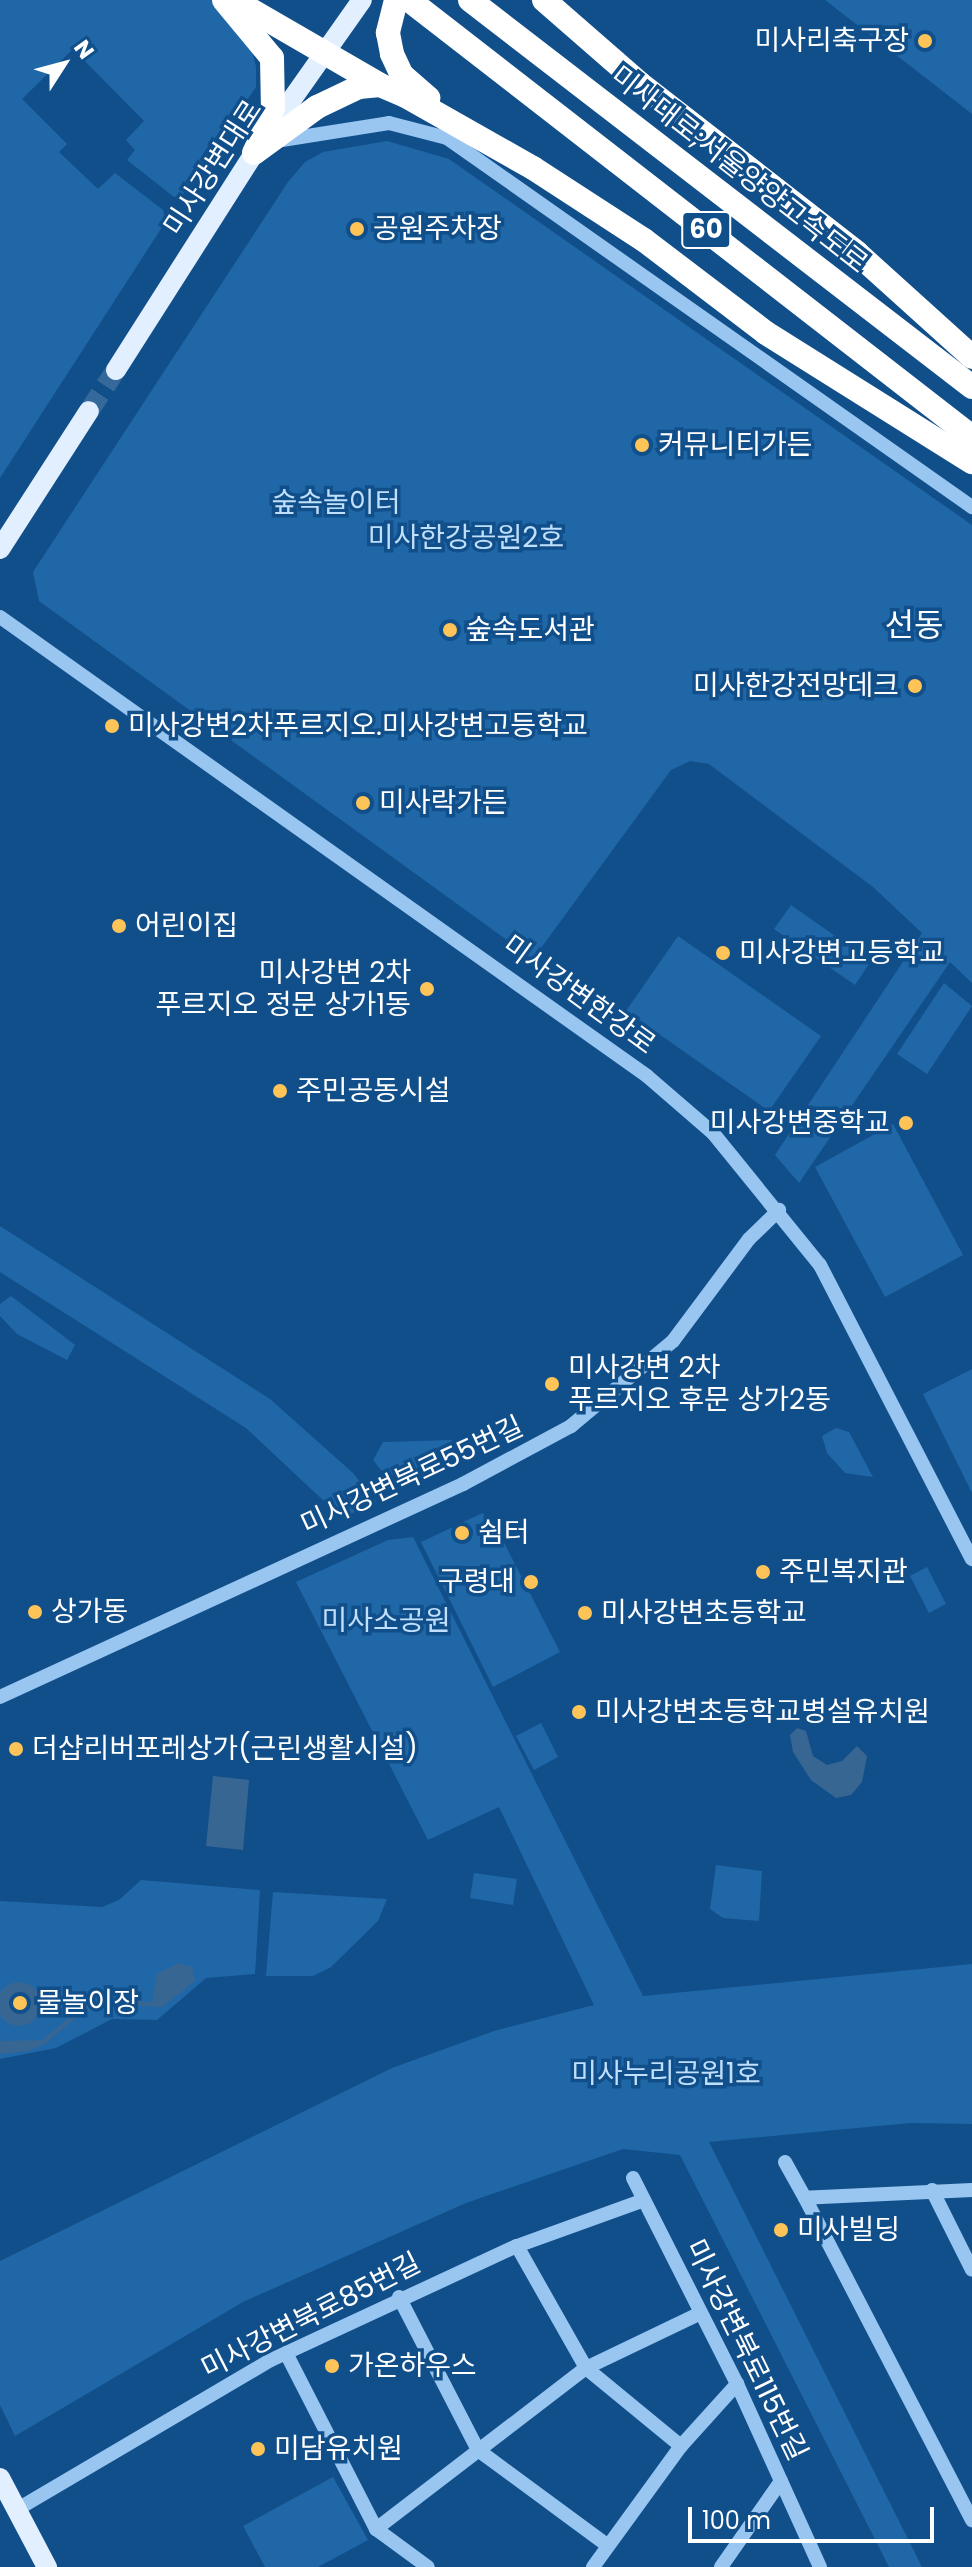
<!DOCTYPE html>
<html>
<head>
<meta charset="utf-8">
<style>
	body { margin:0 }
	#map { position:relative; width:972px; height:2567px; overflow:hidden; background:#114f8b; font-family:Poppins,"Noto Sans KR",sans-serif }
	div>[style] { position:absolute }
	.green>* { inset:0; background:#2067a8 }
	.water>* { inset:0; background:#386693 }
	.round { border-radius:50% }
	.major-tunnel>* { height:20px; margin-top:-10px; transform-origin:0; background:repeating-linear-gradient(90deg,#35699c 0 20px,transparent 0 30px) }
	.minor>* { height:14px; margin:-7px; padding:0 7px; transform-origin:7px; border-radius:7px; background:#98c6f1 }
	.major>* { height:20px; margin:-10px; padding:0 10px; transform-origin:10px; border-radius:10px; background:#e2efff }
	.highway>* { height:24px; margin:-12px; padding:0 12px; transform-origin:12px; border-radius:12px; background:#fff }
	.dots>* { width:22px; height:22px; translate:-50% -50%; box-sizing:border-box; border:4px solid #114f8b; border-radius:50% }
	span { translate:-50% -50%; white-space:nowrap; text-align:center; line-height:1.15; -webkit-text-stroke:7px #114f8b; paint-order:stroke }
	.shield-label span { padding:2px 6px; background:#114f8b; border:2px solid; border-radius:6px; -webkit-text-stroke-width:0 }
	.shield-label { font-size:26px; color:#fff; font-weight:700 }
	.poi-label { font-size:28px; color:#fff }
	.right { translate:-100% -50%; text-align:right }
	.left { translate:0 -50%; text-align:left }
	.street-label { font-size:28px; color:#fff }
	.park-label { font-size:28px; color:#bfdffc }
	.quarter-label { font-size:32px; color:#fff }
	.north { position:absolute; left:24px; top:24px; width:80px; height:80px; -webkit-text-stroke:6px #114f8b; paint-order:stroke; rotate:54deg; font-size:22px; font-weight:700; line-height:32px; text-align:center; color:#fff }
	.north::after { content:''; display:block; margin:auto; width:28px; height:36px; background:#fff; clip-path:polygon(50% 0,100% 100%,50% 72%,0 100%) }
	.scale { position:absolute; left:688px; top:2507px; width:246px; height:36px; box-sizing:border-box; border:4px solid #fff; border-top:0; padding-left:10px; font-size:24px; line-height:28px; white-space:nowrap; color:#fff; -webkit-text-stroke:6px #114f8b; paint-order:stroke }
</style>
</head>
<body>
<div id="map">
	<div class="green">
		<div style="clip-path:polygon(0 0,214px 0,252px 50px,256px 67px,256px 87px,183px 194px,174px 197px,127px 160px,135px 150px,126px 140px,144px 121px,73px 49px,22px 99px,67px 144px,59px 152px,98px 189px,115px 173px,163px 210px,166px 221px,0 478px)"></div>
		<div style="clip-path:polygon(825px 0,972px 0,972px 114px,931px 82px)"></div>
		<div style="clip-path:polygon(387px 141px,449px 159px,972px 525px,972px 983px,950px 962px,799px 1183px,775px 1155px,922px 933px,873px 887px,709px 764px,690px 761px,671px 770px,533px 959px,39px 601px,33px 572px,288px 182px,305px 162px,323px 152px)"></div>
		<div style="clip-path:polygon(791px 905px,871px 961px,855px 985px,774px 929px)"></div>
		<div style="clip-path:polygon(678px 936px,821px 1036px,769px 1111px,626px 1011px)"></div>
		<div style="clip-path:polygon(944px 983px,972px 1006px,927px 1074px,897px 1054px)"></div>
		<div style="clip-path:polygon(893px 1124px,963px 1255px,885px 1297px,815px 1167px)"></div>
		<div style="clip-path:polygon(0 1226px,270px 1399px,353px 1473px,376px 1502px,342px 1518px,246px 1428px,0 1272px)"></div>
		<div style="clip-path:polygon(11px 1296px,75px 1345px,67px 1360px,17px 1334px,0 1316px,0 1304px)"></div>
		<div style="clip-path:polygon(972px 1369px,972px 1493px,923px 1394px)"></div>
		<div style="clip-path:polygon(836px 1428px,849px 1432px,873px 1477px,845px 1473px,827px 1453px,822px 1436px)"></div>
		<div style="clip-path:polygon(452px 1440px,452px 1457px,407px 1477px,384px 1474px,373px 1460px,383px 1442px)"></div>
		<div style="clip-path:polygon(483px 1513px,491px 1529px,496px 1527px,560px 1652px,493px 1687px,421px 1542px,453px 1527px,461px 1543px,470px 1538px,463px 1522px)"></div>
		<div style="clip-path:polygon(413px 1537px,643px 1996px,972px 1964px,972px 2124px,910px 2123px,709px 2142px,922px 2567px,889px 2567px,680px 2155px,623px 2149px,466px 2203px,243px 2302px,15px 2436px,0 2405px,0 2261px,392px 2068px,494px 2031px,594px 2005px,499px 1807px,428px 1840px,296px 1582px,388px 1540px)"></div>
		<div style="clip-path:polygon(927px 1567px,946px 1604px,929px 1613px,910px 1576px)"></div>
		<div style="clip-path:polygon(541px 1723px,558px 1757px,534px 1770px,516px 1736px)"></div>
		<div style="clip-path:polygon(716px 1865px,762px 1871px,759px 1921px,723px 1918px,710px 1909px)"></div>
		<div style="clip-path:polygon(474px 1873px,517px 1879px,513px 1905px,470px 1898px)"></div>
		<div style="clip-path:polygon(141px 1880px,260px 1890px,255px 1974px,206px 1978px,157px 2020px,112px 2019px,56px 2048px,0 2059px,0 1901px,102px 1907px,119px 1900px)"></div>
		<div style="clip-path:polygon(273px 1892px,387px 1899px,378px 1921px,331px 1967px,313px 1976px,266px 1976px)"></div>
		<div style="clip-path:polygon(333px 2477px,368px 2540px,318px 2567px,265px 2567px,243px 2526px)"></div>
	</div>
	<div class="water">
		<div style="clip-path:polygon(797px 1728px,806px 1731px,813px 1756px,827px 1765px,842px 1761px,857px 1746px,867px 1756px,862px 1782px,851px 1795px,836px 1798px,811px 1780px,793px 1752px,790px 1735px)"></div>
		<div style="clip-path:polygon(213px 1776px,249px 1780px,243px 1850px,206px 1846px)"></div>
		<div style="clip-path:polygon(179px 1963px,192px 1967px,195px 1981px,162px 2007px,116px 2005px,83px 2012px,46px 2043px,29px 2051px,0 2054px,0 2041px,42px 2040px,84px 2006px,126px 1999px,152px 2003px,157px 1974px)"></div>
		<div class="round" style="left:-3px;top:1982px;width:44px;height:44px"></div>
	</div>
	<div class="major-tunnel">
		<div style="left:89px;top:411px;width:49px;rotate:-56.6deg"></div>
	</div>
	<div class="minor">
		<div style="left:282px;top:140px;width:108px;rotate:-9deg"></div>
		<div style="left:389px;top:123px;width:60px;rotate:14.5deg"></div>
		<div style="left:447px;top:138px;width:642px;rotate:35.1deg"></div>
		<div style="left:0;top:617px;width:793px;rotate:35.35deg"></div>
		<div style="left:647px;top:1076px;width:87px;rotate:40.8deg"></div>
		<div style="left:713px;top:1133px;width:170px;rotate:51deg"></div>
		<div style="left:820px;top:1265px;width:331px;rotate:62.7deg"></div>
		<div style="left:0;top:1697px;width:510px;rotate:-24.7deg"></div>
		<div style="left:463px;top:1484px;width:123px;rotate:-28.2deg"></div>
		<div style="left:571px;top:1426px;width:133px;rotate:-39.8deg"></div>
		<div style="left:673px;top:1341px;width:127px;rotate:-53.3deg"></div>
		<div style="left:749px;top:1239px;width:42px;rotate:-44deg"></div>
		<div style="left:785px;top:2162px;width:41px;rotate:60.9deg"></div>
		<div style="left:633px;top:2178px;width:231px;rotate:63.2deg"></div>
		<div style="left:737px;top:2384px;width:201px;rotate:65.6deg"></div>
		<div style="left:932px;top:2190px;width:89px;rotate:63.4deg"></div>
		<div style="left:972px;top:2190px;width:167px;rotate:177.3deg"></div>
		<div style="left:805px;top:2198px;width:363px;rotate:62.6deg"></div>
		<div style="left:517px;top:2246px;width:140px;rotate:60.5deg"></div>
		<div style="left:586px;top:2368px;width:123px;rotate:39.4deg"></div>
		<div style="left:399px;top:2297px;width:172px;rotate:62.7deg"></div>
		<div style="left:478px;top:2450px;width:160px;rotate:36.4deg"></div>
		<div style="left:286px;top:2353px;width:198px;rotate:62.9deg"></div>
		<div style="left:376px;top:2529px;width:64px;rotate:36.2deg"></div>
		<div style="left:16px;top:2510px;width:296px;rotate:-30.5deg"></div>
		<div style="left:271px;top:2360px;width:271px;rotate:-24.9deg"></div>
		<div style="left:517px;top:2246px;width:135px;rotate:-19.9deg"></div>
		<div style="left:376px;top:2529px;width:265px;rotate:-37.5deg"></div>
		<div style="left:586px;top:2368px;width:127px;rotate:-25.6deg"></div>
		<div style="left:593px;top:2567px;width:150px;rotate:-54deg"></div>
		<div style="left:681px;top:2446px;width:84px;rotate:-47.9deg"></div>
		<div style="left:721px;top:2567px;width:105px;rotate:-55.1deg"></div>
	</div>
	<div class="major">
		<div style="left:116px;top:370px;width:257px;rotate:-57.5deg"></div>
		<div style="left:254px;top:153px;width:187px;rotate:-54.8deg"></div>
		<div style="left:0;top:549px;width:164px;rotate:-57.2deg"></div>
		<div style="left:0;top:2478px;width:101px;rotate:62.2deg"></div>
	</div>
	<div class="highway">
		<div style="left:224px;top:0;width:75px;rotate:50.4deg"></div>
		<div style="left:272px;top:58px;width:50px;rotate:88.9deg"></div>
		<div style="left:273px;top:108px;width:47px;rotate:112.7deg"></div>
		<div style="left:396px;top:0;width:34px;rotate:104deg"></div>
		<div style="left:388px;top:33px;width:21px;rotate:79deg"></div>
		<div style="left:392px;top:54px;width:23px;rotate:65deg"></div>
		<div style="left:402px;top:75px;width:35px;rotate:41deg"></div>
		<div style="left:409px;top:0;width:713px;rotate:37.82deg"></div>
		<div style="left:470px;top:0;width:634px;rotate:37.63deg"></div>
		<div style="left:544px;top:0;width:126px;rotate:41.1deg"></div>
		<div style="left:639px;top:83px;width:276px;rotate:37.9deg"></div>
		<div style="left:857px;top:253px;width:155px;rotate:42.1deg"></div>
		<div style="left:237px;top:2px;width:165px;rotate:30.1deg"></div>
		<div style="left:254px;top:153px;width:78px;rotate:-36.1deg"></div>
		<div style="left:317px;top:107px;width:47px;rotate:-25.5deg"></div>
		<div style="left:359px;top:87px;width:21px;rotate:-5deg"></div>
		<div style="left:380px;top:85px;width:26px;rotate:23deg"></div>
		<div style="left:404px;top:95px;width:148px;rotate:29.5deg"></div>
		<div style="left:533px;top:168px;width:132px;rotate:33deg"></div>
		<div style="left:644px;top:240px;width:153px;rotate:37.3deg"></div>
		<div style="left:766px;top:333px;width:243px;rotate:32.1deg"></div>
	</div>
	<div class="dots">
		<div style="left:925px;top:41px;background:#ffc458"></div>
		<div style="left:357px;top:229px;background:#ffc458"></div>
		<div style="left:642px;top:445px;background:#ffc458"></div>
		<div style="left:450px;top:630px;background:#ffc458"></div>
		<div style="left:915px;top:686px;background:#ffc458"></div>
		<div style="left:112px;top:726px;background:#ffc458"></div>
		<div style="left:363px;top:803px;background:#ffc458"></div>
		<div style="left:119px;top:926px;background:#ffc458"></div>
		<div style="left:723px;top:953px;background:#ffc458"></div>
		<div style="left:427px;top:989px;background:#ffc458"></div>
		<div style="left:280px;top:1091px;background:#ffc458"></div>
		<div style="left:906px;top:1123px;background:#ffc458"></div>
		<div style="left:552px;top:1384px;background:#ffc458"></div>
		<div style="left:462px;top:1533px;background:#ffc458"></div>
		<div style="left:763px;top:1572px;background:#ffc458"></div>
		<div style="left:531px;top:1582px;background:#ffc458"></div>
		<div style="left:35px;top:1612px;background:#ffc458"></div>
		<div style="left:585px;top:1613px;background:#ffc458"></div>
		<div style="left:579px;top:1712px;background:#ffc458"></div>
		<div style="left:16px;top:1749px;background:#ffc458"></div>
		<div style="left:20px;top:2003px;background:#ffc458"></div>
		<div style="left:781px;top:2230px;background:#ffc458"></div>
		<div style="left:332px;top:2366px;background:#ffc458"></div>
		<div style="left:258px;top:2449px;background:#ffc458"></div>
	</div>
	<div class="shield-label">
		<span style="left:706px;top:230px">60</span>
	</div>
	<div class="poi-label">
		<span class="right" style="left:909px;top:41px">미사리축구장</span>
		<span class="left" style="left:373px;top:229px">공원주차장</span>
		<span class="left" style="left:658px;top:445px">커뮤니티가든</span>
		<span class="left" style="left:466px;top:630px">숲속도서관</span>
		<span class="right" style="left:899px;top:686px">미사한강전망데크</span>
		<span class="left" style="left:128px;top:726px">미사강변2차푸르지오.미사강변고등학교</span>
		<span class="left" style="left:379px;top:803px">미사락가든</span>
		<span class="left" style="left:135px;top:926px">어린이집</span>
		<span class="left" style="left:739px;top:953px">미사강변고등학교</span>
		<span class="right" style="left:411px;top:989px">미사강변 2차<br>푸르지오 정문 상가1동</span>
		<span class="left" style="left:296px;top:1091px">주민공동시설</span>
		<span class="right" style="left:890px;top:1123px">미사강변중학교</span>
		<span class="left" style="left:568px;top:1384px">미사강변 2차<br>푸르지오 후문 상가2동</span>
		<span class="left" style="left:478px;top:1533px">쉼터</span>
		<span class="left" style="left:779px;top:1572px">주민복지관</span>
		<span class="right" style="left:515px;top:1582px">구령대</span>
		<span class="left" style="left:51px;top:1612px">상가동</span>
		<span class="left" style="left:601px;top:1613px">미사강변초등학교</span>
		<span class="left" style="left:595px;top:1712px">미사강변초등학교병설유치원</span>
		<span class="left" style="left:32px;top:1749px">더샵리버포레상가(근린생활시설)</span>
		<span class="left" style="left:36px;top:2003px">물놀이장</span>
		<span class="left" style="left:797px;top:2230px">미사빌딩</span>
		<span class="left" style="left:348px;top:2366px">가온하우스</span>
		<span class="left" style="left:274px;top:2449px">미담유치원</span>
	</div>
	<div class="street-label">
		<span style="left:213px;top:168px;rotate:-57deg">미사강변대로</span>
		<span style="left:739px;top:170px;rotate:38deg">미사대로;서울양양고속도로</span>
		<span style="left:579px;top:995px;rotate:36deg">미사강변한강로</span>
		<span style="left:412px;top:1476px;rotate:-25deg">미사강변북로55번길</span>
		<span style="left:311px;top:2316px;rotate:-27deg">미사강변북로85번길</span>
		<span style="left:746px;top:2350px;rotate:64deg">미사강변북로115번길</span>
	</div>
	<div class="park-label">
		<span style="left:336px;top:503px">숲속놀이터</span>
		<span style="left:466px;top:538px">미사한강공원2호</span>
		<span style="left:386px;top:1621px">미사소공원</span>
		<span style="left:666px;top:2074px">미사누리공원1호</span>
	</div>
	<div class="quarter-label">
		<span style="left:914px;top:625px">선동</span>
	</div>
	<div class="north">N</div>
	<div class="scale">100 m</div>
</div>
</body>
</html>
